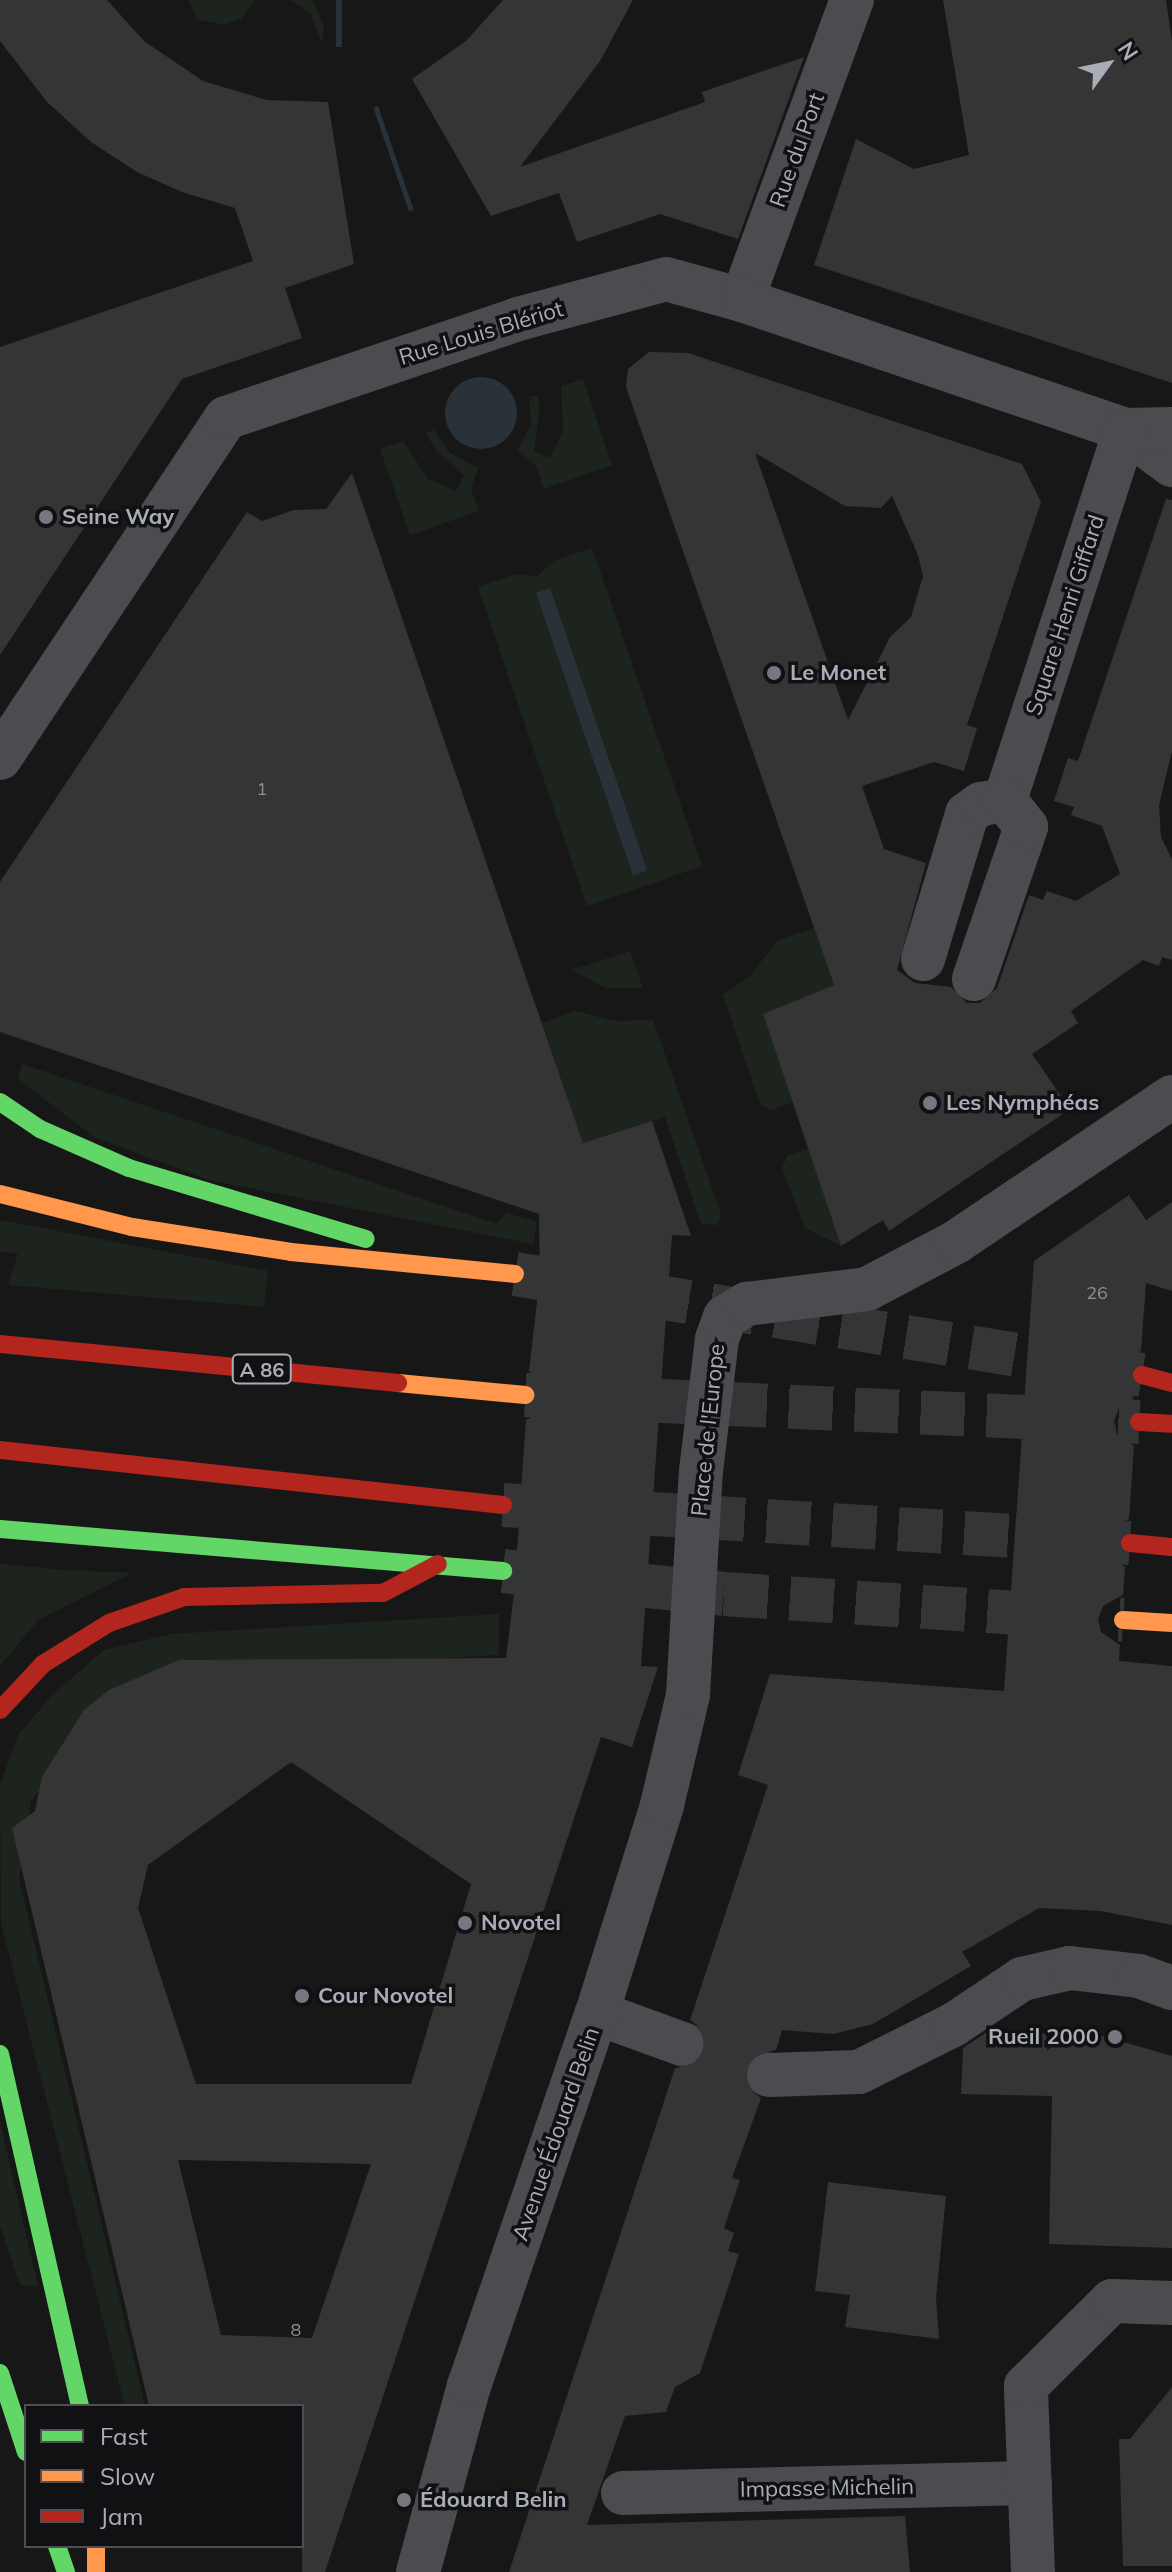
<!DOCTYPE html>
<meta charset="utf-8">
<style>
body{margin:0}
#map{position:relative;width:1172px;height:2572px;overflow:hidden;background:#171717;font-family:Mulish,sans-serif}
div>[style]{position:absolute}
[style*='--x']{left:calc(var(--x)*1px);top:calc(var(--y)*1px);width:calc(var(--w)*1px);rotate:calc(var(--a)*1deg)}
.green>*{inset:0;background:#1d241e}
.water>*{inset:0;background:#2a3239;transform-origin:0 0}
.round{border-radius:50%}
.building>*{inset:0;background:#353536}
.street-tunnel>*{height:44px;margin-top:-22px;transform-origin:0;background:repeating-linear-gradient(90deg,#343537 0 44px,transparent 0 66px)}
.highway-tunnel>*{height:44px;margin-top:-22px;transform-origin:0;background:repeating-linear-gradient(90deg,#343537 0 44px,transparent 0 66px)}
.street>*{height:44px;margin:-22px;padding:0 22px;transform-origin:22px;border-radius:22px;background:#4b4c50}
.fast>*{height:18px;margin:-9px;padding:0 9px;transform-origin:9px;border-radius:9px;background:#63d668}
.slow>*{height:18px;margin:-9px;padding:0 9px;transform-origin:9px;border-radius:9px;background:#ff974d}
.jam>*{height:18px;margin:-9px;padding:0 9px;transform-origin:9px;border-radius:9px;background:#b3261e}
.dots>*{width:22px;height:22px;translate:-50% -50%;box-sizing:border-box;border:4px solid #111113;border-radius:50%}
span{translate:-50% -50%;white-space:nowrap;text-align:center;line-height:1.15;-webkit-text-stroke:7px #111113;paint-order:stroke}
.number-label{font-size:18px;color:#8b8f98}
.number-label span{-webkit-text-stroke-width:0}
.shield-label span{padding:2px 6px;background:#111113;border:2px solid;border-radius:6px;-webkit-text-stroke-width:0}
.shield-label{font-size:20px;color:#a8adb8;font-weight:700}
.street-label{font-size:22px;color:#a8adb8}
.poi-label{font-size:22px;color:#a8adb8;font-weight:700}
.left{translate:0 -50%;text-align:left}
.right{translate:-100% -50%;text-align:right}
.legend{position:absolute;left:24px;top:2404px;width:280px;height:144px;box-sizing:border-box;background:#111113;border:2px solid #4d4f55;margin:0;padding:10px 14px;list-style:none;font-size:24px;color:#a8adb8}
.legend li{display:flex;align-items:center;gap:16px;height:40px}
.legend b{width:40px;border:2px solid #4d4f55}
.north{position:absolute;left:1068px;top:24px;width:80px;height:80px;-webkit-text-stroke:6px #111113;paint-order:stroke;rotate:57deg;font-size:22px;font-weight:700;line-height:32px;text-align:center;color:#a8adb8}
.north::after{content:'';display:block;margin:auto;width:28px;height:36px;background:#a8adb8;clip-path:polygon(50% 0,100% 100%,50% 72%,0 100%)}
</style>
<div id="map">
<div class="green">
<i style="clip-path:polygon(189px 0,256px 0,241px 19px,223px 25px,196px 19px)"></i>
<i style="clip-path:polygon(291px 0,311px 0,316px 7px,324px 27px,322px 44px,311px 14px)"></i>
<i style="clip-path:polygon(583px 379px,612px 465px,544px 489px,536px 466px,517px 450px,531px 425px,529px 397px,537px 395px,540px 407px,534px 452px,550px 458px,563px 432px,561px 386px)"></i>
<i style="clip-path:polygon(434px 430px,450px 453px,478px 468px,471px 489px,479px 511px,410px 535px,380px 449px,403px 441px,428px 479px,456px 491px,464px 476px,435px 449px,426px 433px)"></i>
<i style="clip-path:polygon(evenodd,592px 548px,702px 866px,587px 906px,478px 587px,517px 574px,537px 576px,554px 561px,592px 548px,549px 588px,647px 870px,647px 871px,634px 875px,536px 593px,549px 588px)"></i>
<i style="clip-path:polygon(814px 928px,834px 985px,763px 1015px,793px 1102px,771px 1110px,760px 1104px,723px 995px,750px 976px,777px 941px)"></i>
<i style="clip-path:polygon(630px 951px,643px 988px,605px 988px,572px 970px)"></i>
<i style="clip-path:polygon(575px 1011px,614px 1021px,653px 1020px,721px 1214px,717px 1225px,701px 1224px,665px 1117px,583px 1143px,542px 1023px)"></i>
<i style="clip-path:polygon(22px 1064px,497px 1224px,507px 1213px,537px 1222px,533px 1244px,209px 1180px,94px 1137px,18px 1079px)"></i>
<i style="clip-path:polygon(809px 1149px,841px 1246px,805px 1228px,782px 1168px,788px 1155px)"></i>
<i style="clip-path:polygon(0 1220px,268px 1271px,264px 1307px,8px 1285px,18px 1254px,0 1251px)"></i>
<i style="clip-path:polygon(0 1564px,66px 1570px,132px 1573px,38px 1620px,0 1666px)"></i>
<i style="clip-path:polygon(499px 1614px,499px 1655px,231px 1670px,106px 1714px,31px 1801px,19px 1879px,145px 2406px,125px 2406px,1px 1923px,0 1785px,18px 1735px,53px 1694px,104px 1650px,170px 1634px)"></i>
<i style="clip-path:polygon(0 2122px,38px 2286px,20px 2285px,0 2225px)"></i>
</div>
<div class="water">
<i style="left:336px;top:0;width:6px;height:47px"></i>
<i style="left:378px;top:106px;width:110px;height:5px;rotate:71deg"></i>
<i class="round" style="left:445px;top:377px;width:72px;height:72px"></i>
<i style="left:550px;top:588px;width:299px;height:15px;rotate:71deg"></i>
</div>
<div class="building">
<i style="clip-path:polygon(0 0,107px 0,144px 41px,203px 81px,267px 100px,328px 102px,354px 264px,285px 288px,302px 338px,182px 379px,0 655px,0 347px,253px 261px,235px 208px,182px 192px,137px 172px,91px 142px,47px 102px,0 41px)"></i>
<i style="clip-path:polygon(503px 0,633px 0,600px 61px,520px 167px,705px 102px,702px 92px,804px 57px,738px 239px,660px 214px,577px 242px,559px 193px,491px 216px,412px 79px,466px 41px)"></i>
<i style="clip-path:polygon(943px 0,1166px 0,1172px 41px,1172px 383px,814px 265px,856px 139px,914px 169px,969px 155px)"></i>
<i style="clip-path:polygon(evenodd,649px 352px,688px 353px,1022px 464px,1041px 502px,967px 725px,977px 728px,964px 771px,934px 762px,862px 786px,884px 849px,926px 863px,897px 970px,915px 983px,951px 987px,967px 1003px,980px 1003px,997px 988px,1029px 895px,1043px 900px,1047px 891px,1076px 901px,1120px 874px,1102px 826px,1071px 815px,1074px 807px,1054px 801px,1068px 758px,1078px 761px,1166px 499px,1172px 500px,1172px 751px,1159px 805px,1161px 837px,1172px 859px,1172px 960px,1162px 957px,1159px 966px,1143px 960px,1071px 1011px,1078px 1023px,1032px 1054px,1070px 1109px,889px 1231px,883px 1220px,841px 1246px,763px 1014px,834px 985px,626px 387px,628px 369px,649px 352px,755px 453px,845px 506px,881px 508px,892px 496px,918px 555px,923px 576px,911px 617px,890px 637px,848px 720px,755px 453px)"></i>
<i style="clip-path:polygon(evenodd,352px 473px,583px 1143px,652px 1121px,691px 1236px,672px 1235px,641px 1666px,658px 1667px,632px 1747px,601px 1737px,325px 2572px,302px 2572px,302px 2406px,149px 2406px,12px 1828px,35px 1811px,42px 1777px,84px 1710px,109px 1690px,179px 1660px,506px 1658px,514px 1593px,528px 1572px,517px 1550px,519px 1524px,528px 1507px,521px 1489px,526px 1420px,545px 1410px,550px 1397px,547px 1384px,529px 1371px,540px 1276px,539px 1214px,0 1032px,0 882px,247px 512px,262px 521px,294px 510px,326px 509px,352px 473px,291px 1762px,471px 1884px,411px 2084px,196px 2084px,138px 1908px,148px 1865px,291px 1762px,352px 473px,178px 2160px,371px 2164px,312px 2338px,221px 2335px,178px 2160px)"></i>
<i style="clip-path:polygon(1129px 1195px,1146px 1220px,1172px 1202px,1172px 1291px,1146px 1283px,1141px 1351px,1125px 1357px,1118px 1369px,1118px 1382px,1134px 1398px,1119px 1408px,1114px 1421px,1117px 1434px,1134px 1446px,1129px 1519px,1110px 1528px,1105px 1541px,1108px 1554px,1125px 1567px,1123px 1595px,1103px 1606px,1098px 1619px,1101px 1632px,1120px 1645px,1119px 1661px,1172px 1666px,1172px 1925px,1101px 1911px,1039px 1908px,962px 1952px,971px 1966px,873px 2024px,833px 2034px,782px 2030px,776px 2050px,755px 2054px,744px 2077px,748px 2089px,761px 2098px,732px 2178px,740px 2180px,724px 2228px,734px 2233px,728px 2251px,739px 2254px,700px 2373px,675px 2387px,666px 2412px,625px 2416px,587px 2525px,905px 2516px,910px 2572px,509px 2572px,675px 2068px,697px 2064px,706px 2052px,702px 2029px,690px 2020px,768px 1785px,738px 1775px,770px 1674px,1004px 1691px,1034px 1261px)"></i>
<i style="clip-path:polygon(987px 2032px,1099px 2035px,1172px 2056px,1172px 2248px,1049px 2244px,1052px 2096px,961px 2094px,963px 2048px)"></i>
<i style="clip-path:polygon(828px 2182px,946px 2196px,936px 2298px,939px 2339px,845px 2327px,850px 2295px,815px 2291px)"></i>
<i style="clip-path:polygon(1172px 2387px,1172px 2566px,1123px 2566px,1119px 2439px,1130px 2439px)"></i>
</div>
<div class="street-tunnel">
<i style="--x:682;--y:2044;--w:92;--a:19.6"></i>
</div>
<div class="highway-tunnel">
<i style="--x:515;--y:1274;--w:635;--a:9.15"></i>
<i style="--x:525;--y:1395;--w:615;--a:2.52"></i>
<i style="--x:503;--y:1505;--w:628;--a:3.47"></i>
<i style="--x:503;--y:1571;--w:222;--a:5.9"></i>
<i style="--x:724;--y:1594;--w:400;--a:3.7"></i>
</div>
<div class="street">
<i style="--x:742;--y:300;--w:320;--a:-69.9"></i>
<i style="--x:1125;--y:430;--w:59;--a:36.7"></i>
<i style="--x:0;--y:758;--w:408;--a:-56.4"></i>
<i style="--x:226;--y:418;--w:308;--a:-18.7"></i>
<i style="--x:518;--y:319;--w:153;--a:-15.1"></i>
<i style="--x:666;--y:279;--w:79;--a:15.4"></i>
<i style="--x:742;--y:300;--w:404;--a:18.7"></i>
<i style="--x:1125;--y:430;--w:47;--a:-1.2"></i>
<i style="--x:923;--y:959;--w:152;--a:-73.1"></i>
<i style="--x:967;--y:814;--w:17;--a:-36"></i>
<i style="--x:981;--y:804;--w:24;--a:-9"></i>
<i style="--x:1005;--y:800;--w:389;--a:-72"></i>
<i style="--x:974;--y:979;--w:161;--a:-71.1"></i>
<i style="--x:1026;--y:827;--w:34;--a:-128"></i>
<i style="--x:597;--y:2013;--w:90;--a:20"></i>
<i style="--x:769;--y:2075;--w:90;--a:-1.9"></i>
<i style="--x:859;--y:2072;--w:105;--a:-26.6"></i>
<i style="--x:953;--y:2025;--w:83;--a:-33.7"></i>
<i style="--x:1022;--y:1979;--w:49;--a:-12.9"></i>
<i style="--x:1070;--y:1968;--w:69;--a:6.6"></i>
<i style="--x:1139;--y:1976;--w:35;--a:20"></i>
<i style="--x:623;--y:2493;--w:407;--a:-1.4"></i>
<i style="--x:418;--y:2572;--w:193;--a:-74.7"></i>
<i style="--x:469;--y:2386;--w:394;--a:-71.1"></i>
<i style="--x:597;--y:2013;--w:218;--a:-72.6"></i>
<i style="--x:662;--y:1805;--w:113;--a:-76.7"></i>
<i style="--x:688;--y:1695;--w:224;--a:-86.7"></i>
<i style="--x:701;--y:1471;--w:133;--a:-83.1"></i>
<i style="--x:717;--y:1339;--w:23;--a:-70"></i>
<i style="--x:725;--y:1317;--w:26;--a:-31"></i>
<i style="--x:747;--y:1304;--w:121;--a:-7.1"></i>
<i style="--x:867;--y:1289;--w:101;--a:-27.8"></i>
<i style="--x:956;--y:1242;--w:260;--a:-33.9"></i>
<i style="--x:1033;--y:2572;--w:186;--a:-92.2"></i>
<i style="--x:1026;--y:2386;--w:121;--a:-44.7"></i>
<i style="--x:1112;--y:2301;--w:60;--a:1.9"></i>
</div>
<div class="fast">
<i style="--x:0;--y:1102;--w:48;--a:34"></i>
<i style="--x:40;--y:1129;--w:97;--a:23.7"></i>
<i style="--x:129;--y:1168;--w:247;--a:16.7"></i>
<i style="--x:0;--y:1529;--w:505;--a:4.77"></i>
<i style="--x:0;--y:2054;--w:361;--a:77.2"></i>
<i style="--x:0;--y:2373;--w:83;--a:71.8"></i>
<i style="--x:57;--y:2546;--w:28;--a:71"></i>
</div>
<div class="slow">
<i style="--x:0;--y:1194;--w:136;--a:14"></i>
<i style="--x:132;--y:1227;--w:161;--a:8.9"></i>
<i style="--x:291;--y:1252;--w:225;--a:5.6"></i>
<i style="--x:398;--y:1383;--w:128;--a:5.4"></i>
<i style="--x:1123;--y:1620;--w:49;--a:3.5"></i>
<i style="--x:96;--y:2546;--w:26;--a:90"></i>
</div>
<div class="jam">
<i style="--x:0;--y:1344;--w:400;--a:5.6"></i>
<i style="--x:1142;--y:1375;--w:31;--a:15"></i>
<i style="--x:1139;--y:1422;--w:33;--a:3"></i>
<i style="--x:0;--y:1450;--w:506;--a:6.24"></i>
<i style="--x:1130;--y:1543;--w:42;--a:5.4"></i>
<i style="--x:0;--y:1710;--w:63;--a:-46.9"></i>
<i style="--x:43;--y:1664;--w:78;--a:-31.8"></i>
<i style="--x:109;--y:1623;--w:79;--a:-19.1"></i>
<i style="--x:184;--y:1597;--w:199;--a:-1.2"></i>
<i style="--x:383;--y:1593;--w:62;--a:-27.8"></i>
</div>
<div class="dots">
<i style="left:46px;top:517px;background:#757880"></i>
<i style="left:774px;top:673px;background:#757880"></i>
<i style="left:930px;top:1103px;background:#757880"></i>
<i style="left:465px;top:1923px;background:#757880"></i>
<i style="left:302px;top:1996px;background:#757880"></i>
<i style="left:1115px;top:2037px;background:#757880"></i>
<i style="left:404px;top:2500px;background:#757880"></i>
</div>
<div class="number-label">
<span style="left:262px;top:789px">1</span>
<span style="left:1097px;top:1293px">26</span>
<span style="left:296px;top:2330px">8</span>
</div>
<div class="shield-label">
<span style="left:262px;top:1369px">A 86</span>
</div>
<div class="street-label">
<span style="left:797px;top:150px;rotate:-70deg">Rue du Port</span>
<span style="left:481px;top:333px;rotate:-17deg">Rue Louis Blériot</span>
<span style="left:1065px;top:615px;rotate:-72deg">Square Henri Giffard</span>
<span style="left:708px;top:1430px;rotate:-84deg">Place de l'Europe</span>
<span style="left:556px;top:2134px;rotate:-71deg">Avenue Édouard Belin</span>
<span style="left:827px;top:2488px;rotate:-1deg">Impasse Michelin</span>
</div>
<div class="poi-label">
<span class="left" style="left:62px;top:517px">Seine Way</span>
<span class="left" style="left:790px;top:673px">Le Monet</span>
<span class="left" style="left:946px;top:1103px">Les Nymphéas</span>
<span class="left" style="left:481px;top:1923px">Novotel</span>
<span class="left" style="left:318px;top:1996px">Cour Novotel</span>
<span class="right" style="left:1099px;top:2037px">Rueil 2000</span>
<span class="left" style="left:420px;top:2500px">Édouard Belin</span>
</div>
<ul class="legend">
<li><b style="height:10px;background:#63d668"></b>Fast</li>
<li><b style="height:10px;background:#ff974d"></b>Slow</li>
<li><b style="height:10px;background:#b3261e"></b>Jam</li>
</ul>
<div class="north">N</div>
</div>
